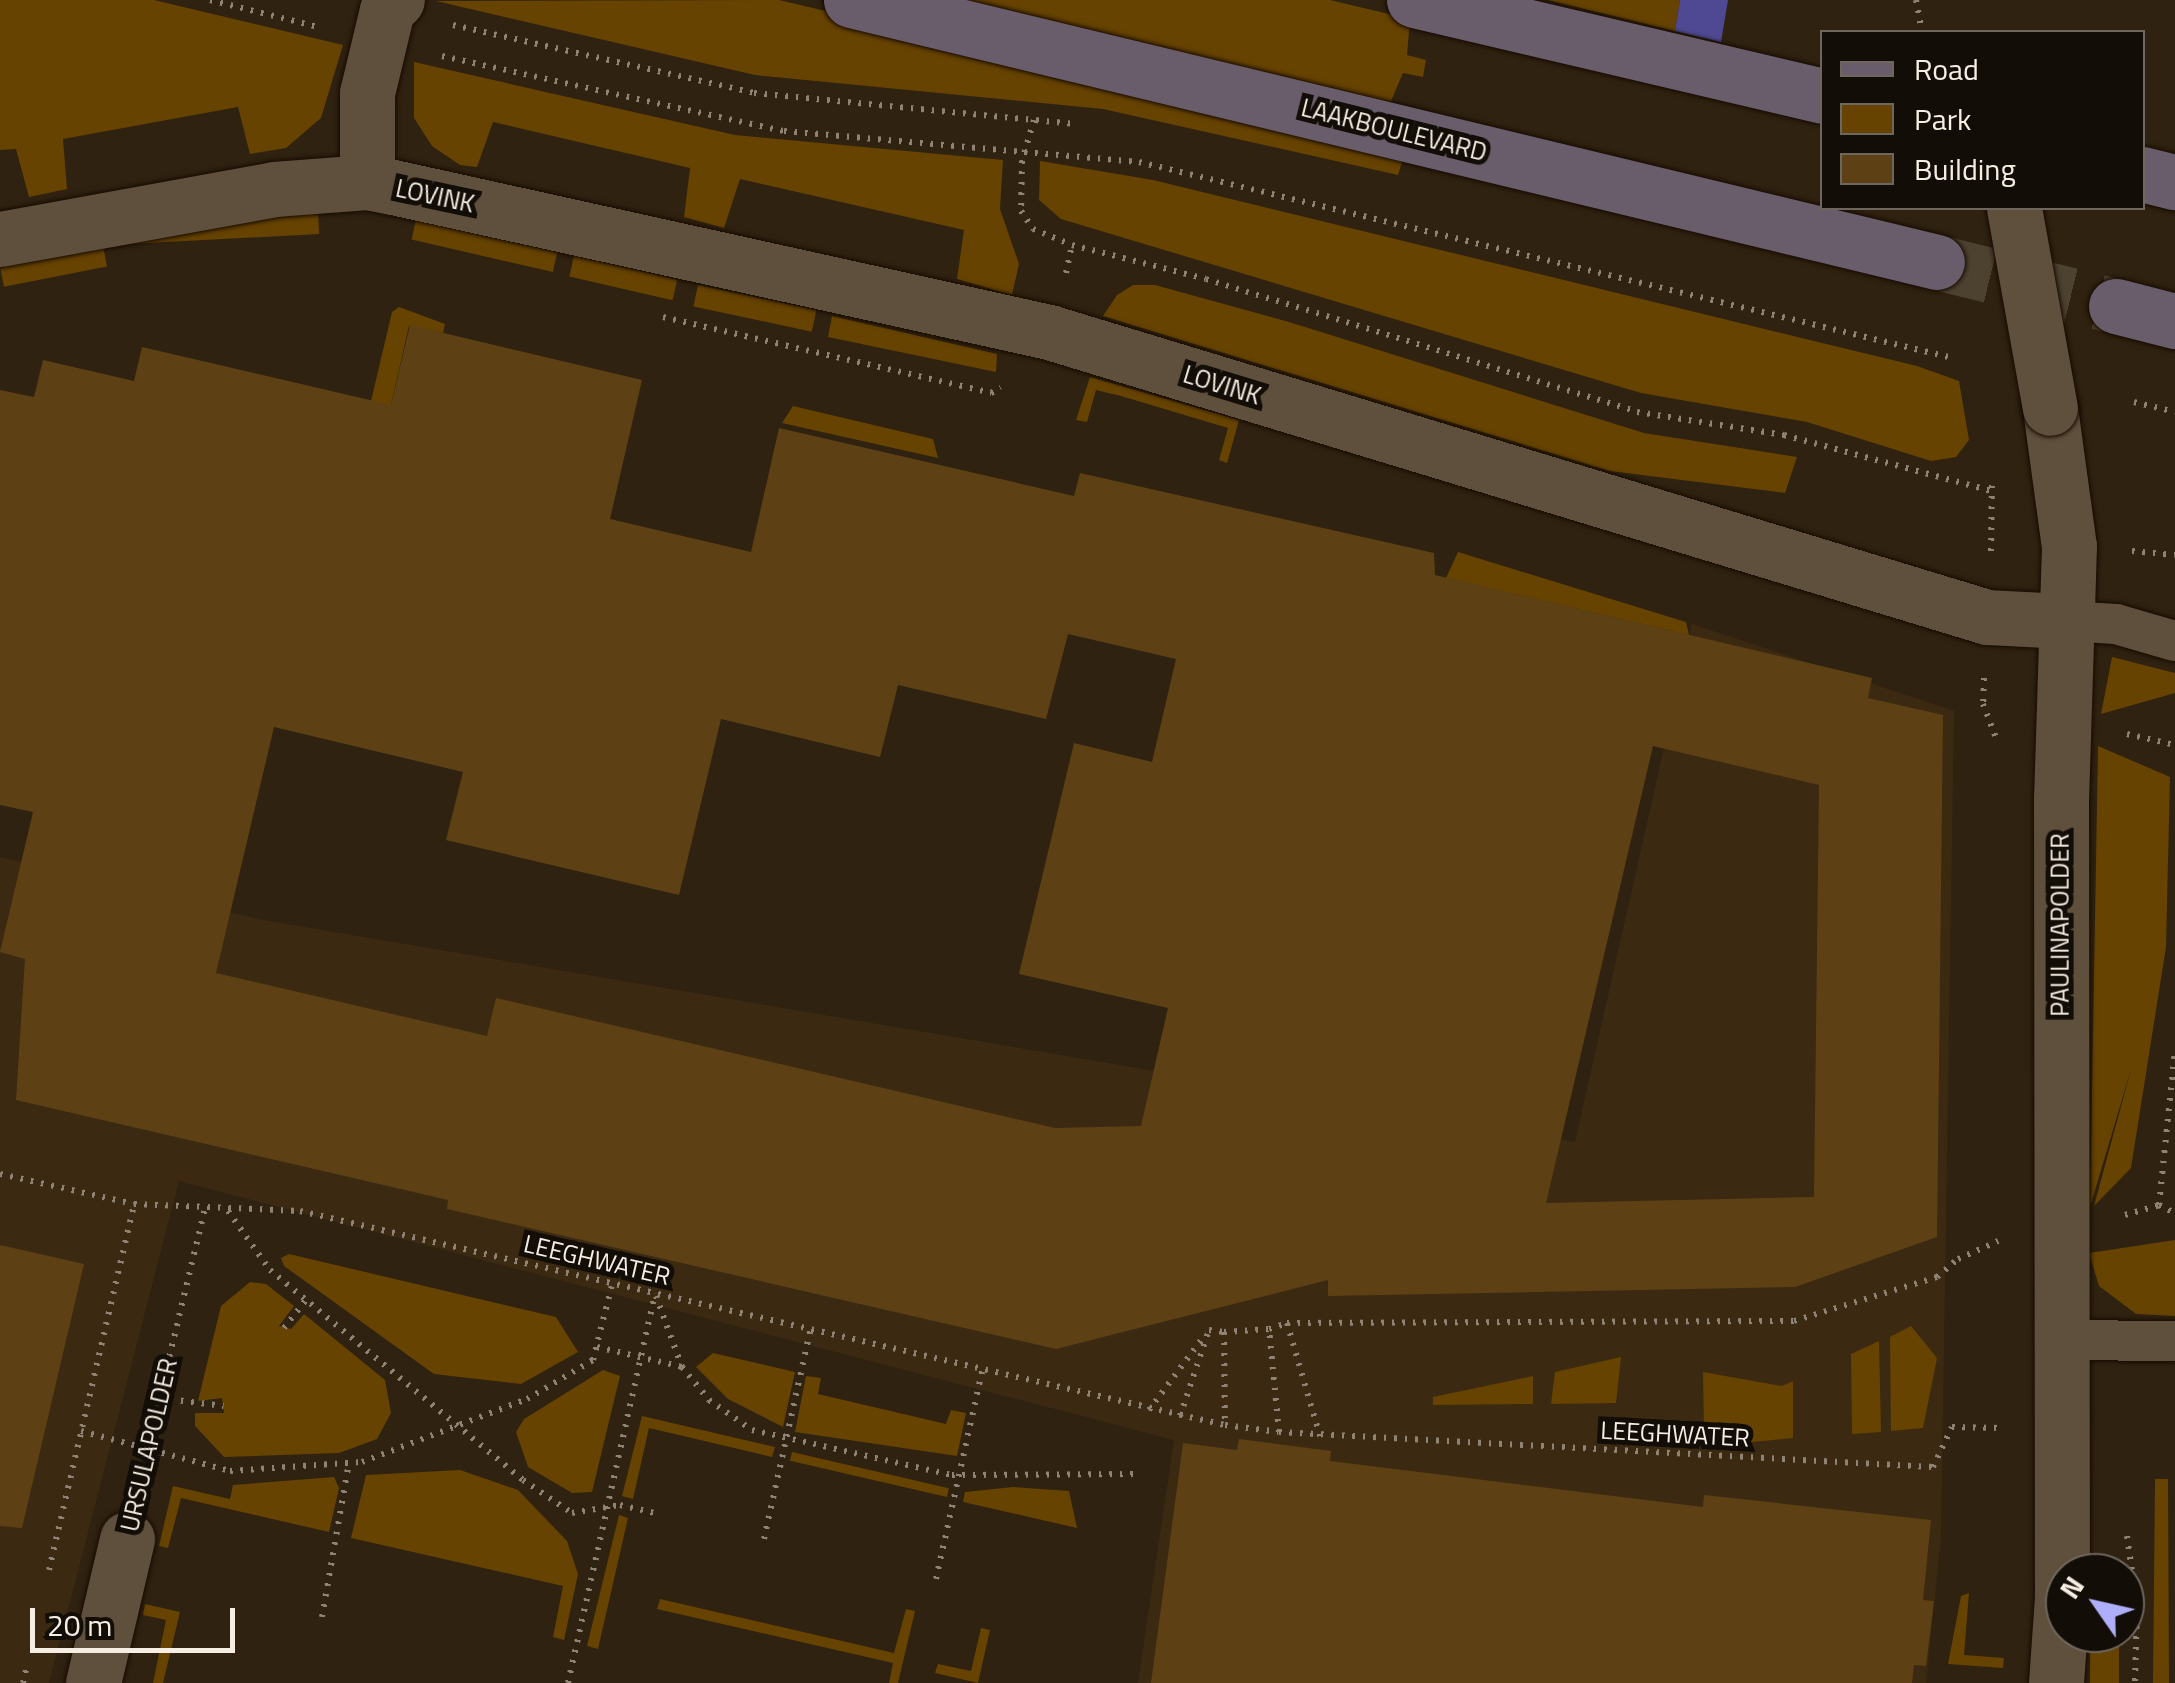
<!DOCTYPE html>
<style>
body{margin:0}
#map{position:relative;width:2175px;height:1683px;overflow:hidden;background:#2f2210;font-family:"Titillium Web",sans-serif}
div>[style]{position:absolute}
[style*='--x']{left:calc(var(--x)*1px);top:calc(var(--y)*1px);width:calc(var(--w)*1px);rotate:calc(var(--a)*1deg)}
.built>*{inset:0;background:#3b2a11}
.green>*{inset:0;background:#664300;transform-origin:0 0}
.water>*{inset:0;background:#4e4992}
.building>*{inset:0;background:#5d4114}
.secondary-tunnel>*{height:55px;margin-top:-27.5px;transform-origin:0;background:repeating-linear-gradient(90deg,#4d4130 0 55px,transparent 0 83px)}
.path>*{height:6px;margin-top:-3px;transform-origin:0;background:repeating-linear-gradient(90deg,#8e8374 0 2.5px,transparent 0 10.5px)}
.roads{filter:drop-shadow(0 0 2px #170b00) drop-shadow(0 0 2px #170b00)}
.lane>*{height:40px;margin:-20px;padding:0 20px;transform-origin:20px;border-radius:20px;background:#5f503d}
.street>*{height:55px;margin:-27.5px;padding:0 27.5px;transform-origin:27.5px;border-radius:27.5px;background:#5f503d}
.secondary>*{height:55px;margin:-27.5px;padding:0 27.5px;transform-origin:27.5px;border-radius:27.5px;background:#695d6b}
.bridges{filter:drop-shadow(0 0 2px #170b00) drop-shadow(0 0 2px #170b00)}
.street-bridge>*{height:55px;margin:-27.5px;padding:0 27.5px;transform-origin:27.5px;border-radius:27.5px;background:#5f503d}
span{translate:-50% -50%;white-space:nowrap;text-align:center;line-height:1.15;-webkit-text-stroke:10px #120d06;paint-order:stroke}
.street-label{font-size:25px;color:#f7eee3}
.legend{position:absolute;left:1820px;top:30px;width:325px;height:180px;box-sizing:border-box;background:#120d06;border:2px solid #6e675e;margin:0;padding:12px 18px;list-style:none;font-size:30px;color:#f7eee3}
.legend li{display:flex;align-items:center;gap:20px;height:50px}
.legend b{width:50px;border:2px solid #6e675e}
.north{position:absolute;left:2045px;top:1553px;width:100px;height:100px;box-sizing:border-box;background:#120d06;border:2px solid #6e675e;border-radius:50%;rotate:304deg;font-size:28px;font-weight:700;line-height:40px;text-align:center;color:#f7eee3}
.north::after{content:'';display:block;margin:auto;width:35px;height:45px;background:#afaefa;clip-path:polygon(50% 0,100% 100%,50% 72%,0 100%)}
.scale{position:absolute;left:30px;top:1608px;width:205px;height:45px;box-sizing:border-box;border:5px solid #f7eee3;border-top:0;padding-left:12px;font-size:30px;line-height:35px;white-space:nowrap;color:#f7eee3;-webkit-text-stroke:8px #120d06;paint-order:stroke}
</style>
<div id="map">
<div class="built">
<i style="clip-path:polygon(1692px 624px,1954px 711px,1941px 1537px,1926px 1683px,1138px 1683px,1174px 1440px,179px 1181px,49px 1683px,0 1683px,0 857px,263px 920px,1575px 1142px)"></i>
</div>
<div class="green">
<i style="clip-path:polygon(0 0,154px 0,343px 45px,321px 118px,286px 148px,250px 154px,238px 107px,63px 139px,67px 189px,29px 197px,16px 149px,0 150px)"></i>
<i style="clip-path:polygon(779px 0,1332px 131px,1403px 159px,1398px 175px,1103px 109px,755px 75px,436px 1px)"></i>
<i style="clip-path:polygon(932px 0,1330px 0,1410px 19px,1407px 55px,1426px 60px,1423px 77px,1403px 73px,1388px 108px)"></i>
<i style="clip-path:polygon(1548px 0,1680px 0,1675px 31px)"></i>
<i style="clip-path:polygon(414px 62px,735px 135px,1003px 160px,1000px 209px,1019px 264px,1012px 295px,957px 279px,964px 230px,740px 179px,724px 228px,684px 217px,690px 168px,493px 122px,477px 167px,460px 165px,432px 146px,414px 118px)"></i>
<i style="clip-path:polygon(1040px 161px,1153px 180px,1917px 366px,1959px 381px,1969px 440px,1956px 457px,1931px 461px,1807px 422px,1641px 393px,1061px 219px,1039px 200px)"></i>
<i style="left:318px;top:212px;width:22px;height:196px;rotate:87deg"></i>
<i style="left:416px;top:220px;width:145px;height:20px;rotate:13deg"></i>
<i style="left:103px;top:246px;width:21px;height:105px;rotate:79deg"></i>
<i style="left:574px;top:256px;width:106px;height:21px;rotate:13deg"></i>
<i style="left:698px;top:285px;width:121px;height:22px;rotate:12deg"></i>
<i style="clip-path:polygon(1133px 285px,1155px 285px,1289px 322px,1644px 433px,1797px 457px,1785px 493px,1610px 471px,1103px 316px,1117px 295px)"></i>
<i style="clip-path:polygon(399px 307px,445px 324px,443px 333px,409px 326px,383px 440px,363px 435px,392px 312px)"></i>
<i style="clip-path:polygon(832px 316px,997px 354px,996px 372px,828px 337px)"></i>
<i style="clip-path:polygon(1090px 377px,1239px 420px,1227px 463px,1219px 460px,1228px 428px,1121px 396px,1096px 390px,1087px 422px,1076px 420px)"></i>
<i style="clip-path:polygon(793px 406px,933px 439px,938px 458px,782px 423px)"></i>
<i style="clip-path:polygon(1458px 552px,1686px 622px,1689px 635px,1446px 578px)"></i>
<i style="clip-path:polygon(2112px 657px,2175px 673px,2175px 693px,2101px 714px)"></i>
<i style="clip-path:polygon(2098px 746px,2170px 777px,2166px 947px,2131px 1168px,2094px 1206px,2132px 1066px,2090px 1207px)"></i>
<i style="clip-path:polygon(2175px 1240px,2175px 1316px,2136px 1314px,2099px 1286px,2089px 1253px)"></i>
<i style="clip-path:polygon(289px 1254px,556px 1317px,578px 1352px,521px 1384px,434px 1374px,284px 1266px,281px 1258px)"></i>
<i style="clip-path:polygon(250px 1282px,266px 1284px,294px 1306px,279px 1326px,291px 1329px,304px 1314px,385px 1380px,391px 1413px,377px 1439px,339px 1453px,224px 1457px,195px 1426px,195px 1413px,224px 1413px,222px 1398px,198px 1401px,221px 1306px)"></i>
<i style="clip-path:polygon(1911px 1326px,1937px 1358px,1923px 1428px,1891px 1431px,1890px 1337px)"></i>
<i style="clip-path:polygon(1879px 1341px,1881px 1432px,1852px 1434px,1851px 1354px)"></i>
<i style="clip-path:polygon(713px 1353px,795px 1372px,783px 1427px,728px 1399px,696px 1367px)"></i>
<i style="clip-path:polygon(1621px 1357px,1616px 1403px,1551px 1404px,1555px 1372px)"></i>
<i style="clip-path:polygon(603px 1370px,620px 1376px,592px 1492px,572px 1493px,528px 1467px,516px 1432px,524px 1419px)"></i>
<i style="clip-path:polygon(1703px 1372px,1782px 1386px,1793px 1381px,1793px 1438px,1743px 1443px,1704px 1430px)"></i>
<i style="clip-path:polygon(806px 1376px,821px 1378px,818px 1394px,946px 1424px,951px 1410px,966px 1413px,957px 1456px,795px 1432px)"></i>
<i style="clip-path:polygon(1533px 1376px,1533px 1404px,1433px 1405px,1433px 1397px)"></i>
<i style="clip-path:polygon(642px 1416px,775px 1447px,772px 1457px,649px 1428px,633px 1499px,622px 1496px)"></i>
<i style="left:792px;top:1452px;width:161px;height:9px;rotate:13deg"></i>
<i style="clip-path:polygon(460px 1470px,518px 1490px,567px 1541px,578px 1574px,564px 1640px,553px 1637px,563px 1586px,351px 1538px,366px 1475px)"></i>
<i style="clip-path:polygon(334px 1477px,339px 1488px,329px 1532px,181px 1498px,168px 1548px,159px 1546px,173px 1486px,230px 1499px,233px 1485px)"></i>
<i style="clip-path:polygon(2155px 1479px,2168px 1479px,2169px 1683px,2153px 1683px)"></i>
<i style="clip-path:polygon(1013px 1487px,1069px 1491px,1077px 1528px,963px 1502px,965px 1492px)"></i>
<i style="clip-path:polygon(619px 1515px,628px 1518px,598px 1649px,587px 1646px)"></i>
<i style="clip-path:polygon(1969px 1593px,1964px 1655px,2004px 1658px,2003px 1668px,1948px 1664px,1961px 1596px)"></i>
<i style="clip-path:polygon(660px 1599px,894px 1653px,906px 1609px,915px 1611px,898px 1683px,889px 1683px,893px 1663px,657px 1609px)"></i>
<i style="clip-path:polygon(145px 1604px,180px 1612px,163px 1683px,153px 1683px,166px 1620px,143px 1615px)"></i>
<i style="clip-path:polygon(981px 1628px,990px 1630px,978px 1683px,935px 1673px,938px 1664px,971px 1671px)"></i>
<i style="left:2090px;top:1633px;width:29px;height:50px"></i>
</div>
<div class="water">
<i style="clip-path:polygon(1680px 0,1728px 0,1721px 42px,1675px 31px)"></i>
</div>
<div class="building">
<i style="clip-path:polygon(evenodd,410px 325px,642px 380px,610px 519px,751px 552px,779px 428px,1074px 496px,1080px 473px,1434px 553px,1435px 575px,1872px 678px,1868px 698px,1943px 715px,1937px 1237px,1795px 1287px,1328px 1296px,1328px 1280px,1056px 1349px,447px 1209px,448px 1200px,16px 1100px,25px 959px,0 952px,33px 812px,0 805px,0 390px,34px 397px,43px 360px,134px 381px,142px 347px,391px 405px,410px 325px,1068px 634px,1176px 659px,1152px 762px,1074px 743px,1019px 974px,1168px 1008px,1141px 1126px,1055px 1128px,496px 998px,487px 1036px,216px 973px,274px 727px,463px 772px,446px 840px,679px 895px,721px 719px,880px 757px,898px 685px,1046px 719px,1068px 634px,410px 325px,1653px 746px,1819px 785px,1814px 1197px,1546px 1203px,1653px 746px)"></i>
<i style="clip-path:polygon(0 1245px,84px 1264px,22px 1528px,0 1526px)"></i>
<i style="clip-path:polygon(1239px 1439px,1331px 1451px,1330px 1461px,1703px 1507px,1704px 1495px,1931px 1520px,1923px 1600px,1934px 1601px,1926px 1666px,1914px 1665px,1912px 1683px,1151px 1683px,1183px 1443px,1237px 1450px)"></i>
</div>
<div class="secondary-tunnel">
<i style="--x:1937;--y:262;--w:184;--a:13.8"></i>
</div>
<div class="path">
<i style="--x:210;--y:0;--w:111;--a:14"></i>
<i style="--x:1916;--y:0;--w:33;--a:79"></i>
<i style="--x:453;--y:25;--w:309;--a:12.7"></i>
<i style="--x:754;--y:93;--w:323;--a:5.5"></i>
<i style="--x:442;--y:56;--w:350;--a:12.4"></i>
<i style="--x:784;--y:131;--w:356;--a:5"></i>
<i style="--x:1139;--y:162;--w:837;--a:13.54"></i>
<i style="--x:1034;--y:120;--w:43;--a:106.3"></i>
<i style="--x:1022;--y:161;--w:50;--a:91.1"></i>
<i style="--x:1021;--y:211;--w:22;--a:56"></i>
<i style="--x:1033;--y:229;--w:42;--a:22.3"></i>
<i style="--x:1072;--y:245;--w:138;--a:14.2"></i>
<i style="--x:1206;--y:279;--w:451;--a:17.1"></i>
<i style="--x:1637;--y:412;--w:149;--a:8.9"></i>
<i style="--x:1784;--y:435;--w:215;--a:15.1"></i>
<i style="--x:1066;--y:273;--w:29;--a:-78"></i>
<i style="--x:663;--y:317;--w:337;--a:13"></i>
<i style="--x:991;--y:393;--w:11;--a:-27"></i>
<i style="--x:2134;--y:402;--w:42;--a:13.7"></i>
<i style="--x:1991;--y:551;--w:68;--a:-89.2"></i>
<i style="--x:2132;--y:551;--w:43;--a:5.3"></i>
<i style="--x:1984;--y:678;--w:26;--a:92"></i>
<i style="--x:1983;--y:704;--w:36;--a:69"></i>
<i style="--x:2127;--y:734;--w:49;--a:12.9"></i>
<i style="--x:0;--y:1174;--w:137;--a:12.6"></i>
<i style="--x:134;--y:1204;--w:166;--a:2.4"></i>
<i style="--x:300;--y:1211;--w:949;--a:13.03"></i>
<i style="--x:2159;--y:1205;--w:155;--a:-84.1"></i>
<i style="--x:228;--y:1211;--w:72;--a:54.6"></i>
<i style="--x:270;--y:1270;--w:329;--a:39.7"></i>
<i style="--x:523;--y:1480;--w:59;--a:34"></i>
<i style="--x:572;--y:1513;--w:49;--a:-9.5"></i>
<i style="--x:620;--y:1505;--w:36;--a:13"></i>
<i style="--x:2125;--y:1215;--w:35;--a:-16"></i>
<i style="--x:2159;--y:1205;--w:18;--a:27"></i>
<i style="--x:656;--y:1296;--w:76;--a:69.9"></i>
<i style="--x:682;--y:1367;--w:43;--a:50.7"></i>
<i style="--x:709;--y:1400;--w:52;--a:34.9"></i>
<i style="--x:752;--y:1430;--w:205;--a:12.7"></i>
<i style="--x:952;--y:1475;--w:184;--a:-0.3"></i>
<i style="--x:1287;--y:1323;--w:507;--a:-0.23"></i>
<i style="--x:1794;--y:1321;--w:150;--a:-17.1"></i>
<i style="--x:1937;--y:1277;--w:28;--a:-41"></i>
<i style="--x:1958;--y:1259;--w:44;--a:-24.2"></i>
<i style="--x:284;--y:1328;--w:37;--a:-52"></i>
<i style="--x:1224;--y:1332;--w:45;--a:-3.8"></i>
<i style="--x:597;--y:1347;--w:87;--a:13.2"></i>
<i style="--x:160;--y:1398;--w:64;--a:7.2"></i>
<i style="--x:1149;--y:1410;--w:94;--a:-53.3"></i>
<i style="--x:1180;--y:1416;--w:91;--a:-71.4"></i>
<i style="--x:1209;--y:1330;--w:15;--a:8"></i>
<i style="--x:1224;--y:1332;--w:93;--a:89.4"></i>
<i style="--x:1225;--y:1425;--w:54;--a:7.4"></i>
<i style="--x:1279;--y:1432;--w:103;--a:-95.5"></i>
<i style="--x:1269;--y:1329;--w:19;--a:-18"></i>
<i style="--x:1287;--y:1323;--w:118;--a:73.7"></i>
<i style="--x:81;--y:1431;--w:154;--a:15"></i>
<i style="--x:230;--y:1471;--w:132;--a:-3.9"></i>
<i style="--x:362;--y:1462;--w:177;--a:-20.9"></i>
<i style="--x:527;--y:1399;--w:77;--a:-30.6"></i>
<i style="--x:593;--y:1360;--w:77;--a:-75.8"></i>
<i style="--x:1279;--y:1432;--w:655;--a:3.06"></i>
<i style="--x:1933;--y:1467;--w:44;--a:-64.6"></i>
<i style="--x:1952;--y:1427;--w:50;--a:1.1"></i>
<i style="--x:140;--y:1479;--w:279;--a:-76.5"></i>
<i style="--x:2127;--y:1536;--w:70;--a:81.8"></i>
<i style="--x:2137;--y:1605;--w:78;--a:91.5"></i>
<i style="--x:764;--y:1539;--w:213;--a:-77.5"></i>
<i style="--x:49;--y:1570;--w:376;--a:-76.9"></i>
<i style="--x:936;--y:1579;--w:213;--a:-77.5"></i>
<i style="--x:322;--y:1617;--w:156;--a:-80.1"></i>
<i style="--x:23;--y:1683;--w:18;--a:-77"></i>
<i style="--x:568;--y:1683;--w:399;--a:-77.4"></i>
</div>
<div class="roads">
<div class="lane">
<i style="--x:2067;--y:621;--w:49;--a:3.5"></i>
<i style="--x:2116;--y:624;--w:61;--a:16.1"></i>
<i style="--x:2060;--y:1340;--w:115;--a:0.5"></i>
</div>
<div class="street">
<i style="--x:367;--y:182;--w:89;--a:-90"></i>
<i style="--x:367;--y:93;--w:85;--a:-76.5"></i>
<i style="--x:387;--y:10;--w:14;--a:-45"></i>
<i style="--x:0;--y:239;--w:279;--a:-10.3"></i>
<i style="--x:274;--y:189;--w:93;--a:-4.3"></i>
<i style="--x:367;--y:182;--w:26;--a:11"></i>
<i style="--x:393;--y:187;--w:672;--a:12.46"></i>
<i style="--x:1049;--y:332;--w:980;--a:16.9"></i>
<i style="--x:1987;--y:617;--w:80;--a:2.9"></i>
<i style="--x:2050;--y:408;--w:139;--a:82.2"></i>
<i style="--x:2069;--y:546;--w:251;--a:91.8"></i>
<i style="--x:2061;--y:797;--w:800;--a:89.93"></i>
<i style="--x:2062;--y:1597;--w:86;--a:94"></i>
<i style="--x:93;--y:1683;--w:148;--a:-76.7"></i>
</div>
<div class="secondary">
<i style="--x:851;--y:0;--w:1117;--a:13.56"></i>
<i style="--x:1414;--y:0;--w:419;--a:13.2"></i>
<i style="--x:2142;--y:174;--w:34;--a:14"></i>
<i style="--x:2116;--y:306;--w:61;--a:14.3"></i>
</div>
</div>
<div class="bridges">
<div class="street-bridge">
<i style="--x:2014;--y:208;--w:203;--a:79.8"></i>
</div>
</div>
<div class="street-label">
<span style="left:1394px;top:130px;rotate:14deg">LAAKBOULEVARD</span>
<span style="left:435px;top:196px;rotate:12deg">LOVINK</span>
<span style="left:1222px;top:385px;rotate:17deg">LOVINK</span>
<span style="left:2060px;top:925px;rotate:-90deg">PAULINAPOLDER</span>
<span style="left:597px;top:1260px;rotate:13deg">LEEGHWATER</span>
<span style="left:1675px;top:1434px;rotate:3deg">LEEGHWATER</span>
<span style="left:149px;top:1445px;rotate:-77deg">URSULAPOLDER</span>
</div>
<ul class="legend">
<li><b style="height:12px;background:#695d6b"></b>Road</li>
<li><b style="height:28px;background:#664300"></b>Park</li>
<li><b style="height:28px;background:#5d4114"></b>Building</li>
</ul>
<div class="north">N</div>
<div class="scale">20 m</div>
</div>
